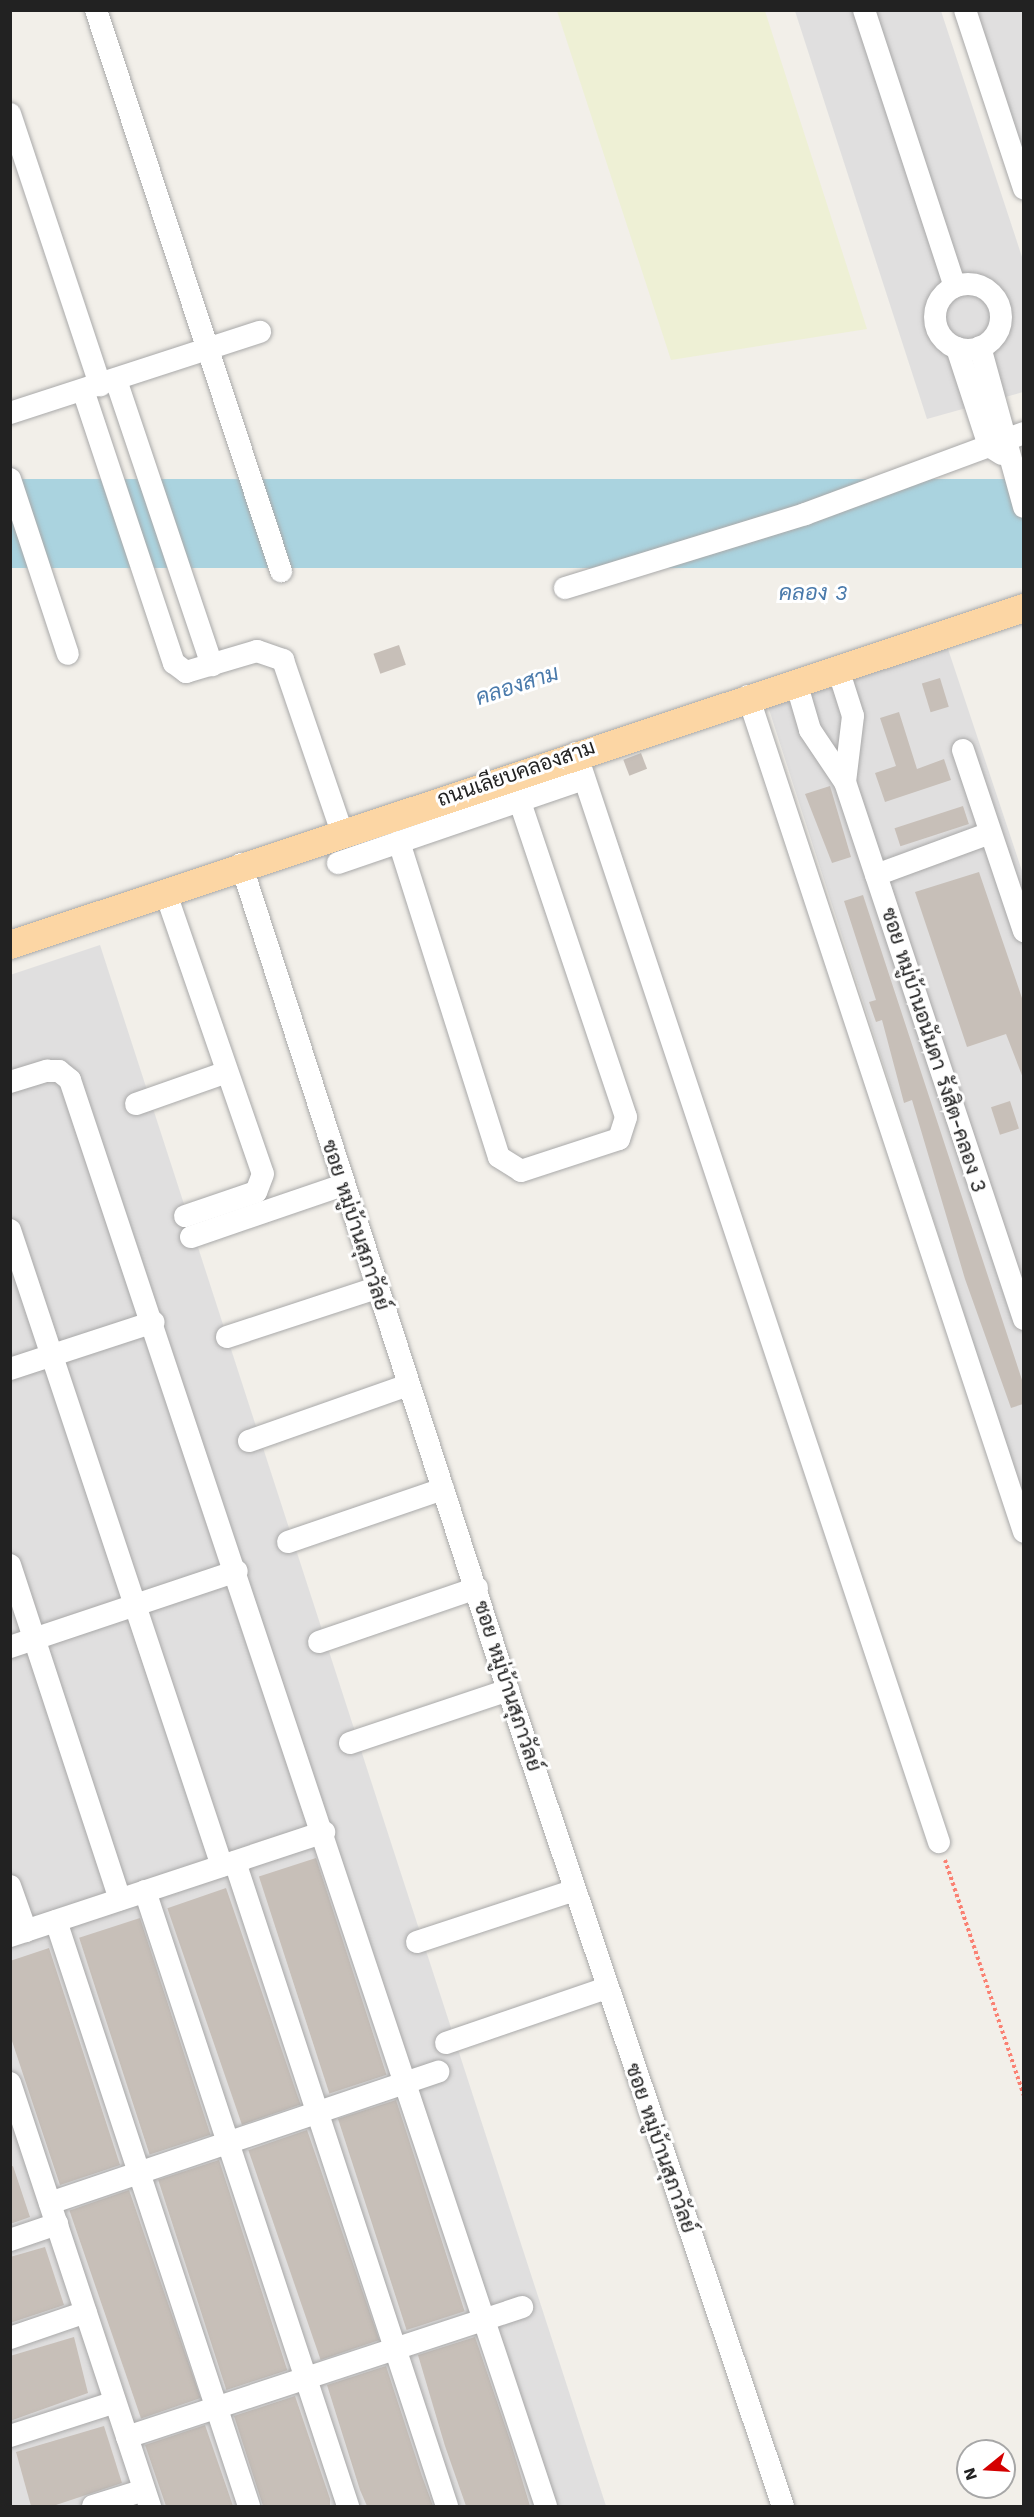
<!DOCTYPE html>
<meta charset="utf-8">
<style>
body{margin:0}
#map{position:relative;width:1034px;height:2517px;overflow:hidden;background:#f2efe9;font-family:"Work Sans",Sarabun,sans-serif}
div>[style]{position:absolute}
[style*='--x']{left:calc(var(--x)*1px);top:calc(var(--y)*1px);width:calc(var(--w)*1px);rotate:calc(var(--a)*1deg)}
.residential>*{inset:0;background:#e0dfdf}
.farmland>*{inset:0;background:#eef0d5}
.water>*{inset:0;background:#aad3df;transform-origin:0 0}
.building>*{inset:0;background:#c7bfb8;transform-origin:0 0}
.path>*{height:4px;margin-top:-2px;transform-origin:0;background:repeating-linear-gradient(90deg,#fa8072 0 3px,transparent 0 6px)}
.roads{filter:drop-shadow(0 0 2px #a9a9a9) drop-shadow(0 0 2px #a9a9a9)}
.minor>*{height:22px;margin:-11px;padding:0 11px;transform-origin:11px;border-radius:11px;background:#fff}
.minor>.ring{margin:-11px;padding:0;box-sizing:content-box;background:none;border:22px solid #fff;border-radius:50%}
.major>*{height:28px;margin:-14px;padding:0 14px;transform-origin:14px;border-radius:14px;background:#fcd6a4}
span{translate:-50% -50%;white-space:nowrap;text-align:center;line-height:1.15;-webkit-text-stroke:6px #fff;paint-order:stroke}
.street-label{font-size:21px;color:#222}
.water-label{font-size:22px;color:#4a7aab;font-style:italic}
.frame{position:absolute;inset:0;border:12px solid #222;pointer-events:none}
.north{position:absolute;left:956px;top:2439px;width:60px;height:60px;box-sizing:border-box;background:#fff;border:2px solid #a7a7a7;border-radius:50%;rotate:252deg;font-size:16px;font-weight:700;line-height:24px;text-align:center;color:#222}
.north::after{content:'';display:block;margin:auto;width:21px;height:27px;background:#d40000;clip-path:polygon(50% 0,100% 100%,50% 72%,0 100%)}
</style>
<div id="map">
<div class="residential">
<i style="clip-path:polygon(795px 11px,941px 11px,1023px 260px,1023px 392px,927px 419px)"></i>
<i style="clip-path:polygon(975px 11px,1023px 11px,1023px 157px)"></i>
<i style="clip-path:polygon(945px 640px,1023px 874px,1023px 1497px,766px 700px)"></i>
<i style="clip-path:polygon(100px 945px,606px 2506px,11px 2506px,10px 975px)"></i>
</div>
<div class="farmland">
<i style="clip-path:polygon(557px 11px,765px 11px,867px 329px,671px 360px)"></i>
</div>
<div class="water">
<i style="left:1023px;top:479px;width:89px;height:1067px;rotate:90deg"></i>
</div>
<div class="building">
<i style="left:399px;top:645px;width:21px;height:27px;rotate:71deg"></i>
<i style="left:940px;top:678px;width:30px;height:19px;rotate:73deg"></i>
<i style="clip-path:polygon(899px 712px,917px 769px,944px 759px,951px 780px,885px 802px,875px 773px,896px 766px,880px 718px)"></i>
<i style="left:641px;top:753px;width:17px;height:19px;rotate:69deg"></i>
<i style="clip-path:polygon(830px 786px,851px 857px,832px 863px,805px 794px)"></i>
<i style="left:963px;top:806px;width:19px;height:72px;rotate:72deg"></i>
<i style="clip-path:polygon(979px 872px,1023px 1001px,1023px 1078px,1006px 1034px,967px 1047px,915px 892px)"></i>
<i style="clip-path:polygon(863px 895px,1023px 1383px,1023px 1404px,1011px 1408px,965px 1279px,912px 1100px,904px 1103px,882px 1020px,876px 1022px,869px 1002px,876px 1000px,844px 901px)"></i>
<i style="left:1010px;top:1101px;width:29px;height:20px;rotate:72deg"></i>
<i style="left:316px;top:1858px;width:228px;height:60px;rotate:72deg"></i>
<i style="left:226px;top:1888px;width:229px;height:62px;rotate:71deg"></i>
<i style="left:140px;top:1918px;width:228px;height:64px;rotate:72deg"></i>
<i style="clip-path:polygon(49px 1948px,120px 2165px,60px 2185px,10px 2035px,10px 1961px)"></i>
<i style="left:396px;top:2100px;width:222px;height:61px;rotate:72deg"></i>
<i style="left:307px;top:2130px;width:222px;height:62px;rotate:71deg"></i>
<i style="left:219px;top:2160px;width:221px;height:64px;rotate:72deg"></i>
<i style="clip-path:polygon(13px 2166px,30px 2217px,10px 2224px,10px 2167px)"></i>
<i style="left:129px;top:2190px;width:220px;height:63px;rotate:71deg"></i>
<i style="clip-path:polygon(45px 2247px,64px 2305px,10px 2323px,10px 2257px)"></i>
<i style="clip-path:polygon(74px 2337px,88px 2393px,10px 2421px,10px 2356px)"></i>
<i style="clip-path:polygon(475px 2337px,510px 2440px,530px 2506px,466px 2506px,445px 2446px,418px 2355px)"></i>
<i style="clip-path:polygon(386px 2366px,422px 2476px,433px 2506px,367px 2506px,360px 2490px,327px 2385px)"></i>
<i style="clip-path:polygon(295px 2396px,330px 2499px,330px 2506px,263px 2506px,234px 2416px)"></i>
<i style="clip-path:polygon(205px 2425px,233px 2506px,166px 2506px,145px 2445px)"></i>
<i style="clip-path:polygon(104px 2426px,122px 2483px,53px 2506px,31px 2506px,16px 2452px)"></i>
</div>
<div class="path">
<i style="--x:945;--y:1860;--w:249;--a:71.5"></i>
</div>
<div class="roads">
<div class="minor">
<i style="--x:96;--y:10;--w:591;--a:71.75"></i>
<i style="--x:864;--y:10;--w:291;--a:71.8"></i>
<i style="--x:965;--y:10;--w:188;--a:71.7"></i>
<i style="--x:10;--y:114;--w:286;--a:71.6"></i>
<i class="ring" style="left:935px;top:284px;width:44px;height:44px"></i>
<i style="--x:980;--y:347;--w:166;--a:74.6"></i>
<i style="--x:957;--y:348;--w:103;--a:71.9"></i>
<i style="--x:989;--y:446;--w:15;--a:32"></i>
<i style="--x:116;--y:380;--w:301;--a:71.4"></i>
<i style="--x:83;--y:390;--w:288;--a:71.6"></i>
<i style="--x:174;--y:663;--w:15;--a:37"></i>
<i style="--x:186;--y:672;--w:74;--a:-16.5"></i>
<i style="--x:257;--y:651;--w:28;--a:19"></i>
<i style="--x:283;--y:660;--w:182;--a:71.1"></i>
<i style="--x:10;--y:413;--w:263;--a:-18"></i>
<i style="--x:10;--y:479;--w:184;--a:71.7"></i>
<i style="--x:565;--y:588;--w:251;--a:-17.1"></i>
<i style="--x:805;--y:514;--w:233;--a:-20.3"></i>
<i style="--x:838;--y:669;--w:49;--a:72.3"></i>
<i style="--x:853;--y:716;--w:66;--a:96.9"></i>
<i style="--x:796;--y:682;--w:50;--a:73.7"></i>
<i style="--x:810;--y:730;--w:63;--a:56.1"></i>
<i style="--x:845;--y:782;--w:566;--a:71.57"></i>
<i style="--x:748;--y:696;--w:880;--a:71.73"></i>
<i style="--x:963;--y:750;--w:191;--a:71.4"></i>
<i style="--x:576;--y:753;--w:1148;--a:71.57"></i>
<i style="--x:399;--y:842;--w:330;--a:72.4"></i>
<i style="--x:499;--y:1157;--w:26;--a:32"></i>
<i style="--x:521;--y:1171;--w:103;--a:-18.1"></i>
<i style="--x:619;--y:1139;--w:23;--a:-72"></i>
<i style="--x:626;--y:1117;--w:360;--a:-108.6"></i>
<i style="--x:338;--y:863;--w:260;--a:-18.9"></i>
<i style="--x:241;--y:864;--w:868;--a:72.09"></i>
<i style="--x:508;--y:1690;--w:861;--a:71.38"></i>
<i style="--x:876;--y:875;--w:121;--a:-20.2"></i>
<i style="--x:165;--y:891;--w:299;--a:70.9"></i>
<i style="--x:263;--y:1174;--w:19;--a:111"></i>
<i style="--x:256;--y:1192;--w:75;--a:161.3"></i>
<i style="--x:10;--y:1082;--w:39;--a:-17"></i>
<i style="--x:47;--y:1071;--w:12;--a:0"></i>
<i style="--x:59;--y:1071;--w:14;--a:39"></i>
<i style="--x:70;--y:1080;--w:1503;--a:71.54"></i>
<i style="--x:136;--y:1104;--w:96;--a:-19.4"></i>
<i style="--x:10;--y:1230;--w:670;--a:71.57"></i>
<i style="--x:191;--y:1237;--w:161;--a:-18.9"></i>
<i style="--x:227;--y:1337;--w:157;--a:-18.2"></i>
<i style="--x:10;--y:1369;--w:151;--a:-18.1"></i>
<i style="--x:249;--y:1441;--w:169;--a:-19.4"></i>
<i style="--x:288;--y:1542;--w:164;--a:-18.9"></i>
<i style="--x:10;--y:1565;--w:352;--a:71.8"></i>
<i style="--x:319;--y:1642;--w:167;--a:-18.9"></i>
<i style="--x:10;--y:1647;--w:239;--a:-18.5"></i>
<i style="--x:350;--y:1743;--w:167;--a:-18.5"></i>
<i style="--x:235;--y:1862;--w:678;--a:71.78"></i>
<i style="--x:10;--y:1886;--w:48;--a:70.4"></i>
<i style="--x:145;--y:1891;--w:648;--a:71.73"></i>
<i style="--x:56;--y:1921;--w:616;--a:71.74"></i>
<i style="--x:10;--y:1936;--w:331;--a:-18.3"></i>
<i style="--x:417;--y:1942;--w:166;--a:-18.2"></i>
<i style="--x:446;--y:2043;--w:170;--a:-18.9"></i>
<i style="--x:10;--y:2083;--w:446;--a:71.7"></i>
<i style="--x:50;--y:2203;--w:410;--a:-18.7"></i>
<i style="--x:10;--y:2240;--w:50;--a:-18.8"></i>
<i style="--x:10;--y:2338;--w:80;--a:-18.9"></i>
<i style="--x:10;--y:2436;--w:110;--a:-17.9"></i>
<i style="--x:127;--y:2437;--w:416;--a:-18.2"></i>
<i style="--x:93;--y:2506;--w:53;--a:-17.4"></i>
</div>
<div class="major">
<i style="--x:10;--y:945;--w:1069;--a:-18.38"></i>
</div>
</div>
<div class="street-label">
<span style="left:516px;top:773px;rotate:-19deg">ถนนเลียบคลองสาม</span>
<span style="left:934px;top:1050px;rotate:72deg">ซอย หมู่บ้านอนันดา รังสิต-คลอง 3</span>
<span style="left:356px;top:1225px;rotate:72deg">ซอย หมู่บ้านสุภาวัลย์</span>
<span style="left:508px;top:1686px;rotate:72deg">ซอย หมู่บ้านสุภาวัลย์</span>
<span style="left:661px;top:2148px;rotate:71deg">ซอย หมู่บ้านสุภาวัลย์</span>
</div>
<div class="water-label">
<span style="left:813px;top:593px">คลอง 3</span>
<span style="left:517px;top:685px;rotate:-18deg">คลองสาม</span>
</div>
<div class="frame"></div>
<div class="north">N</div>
</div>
